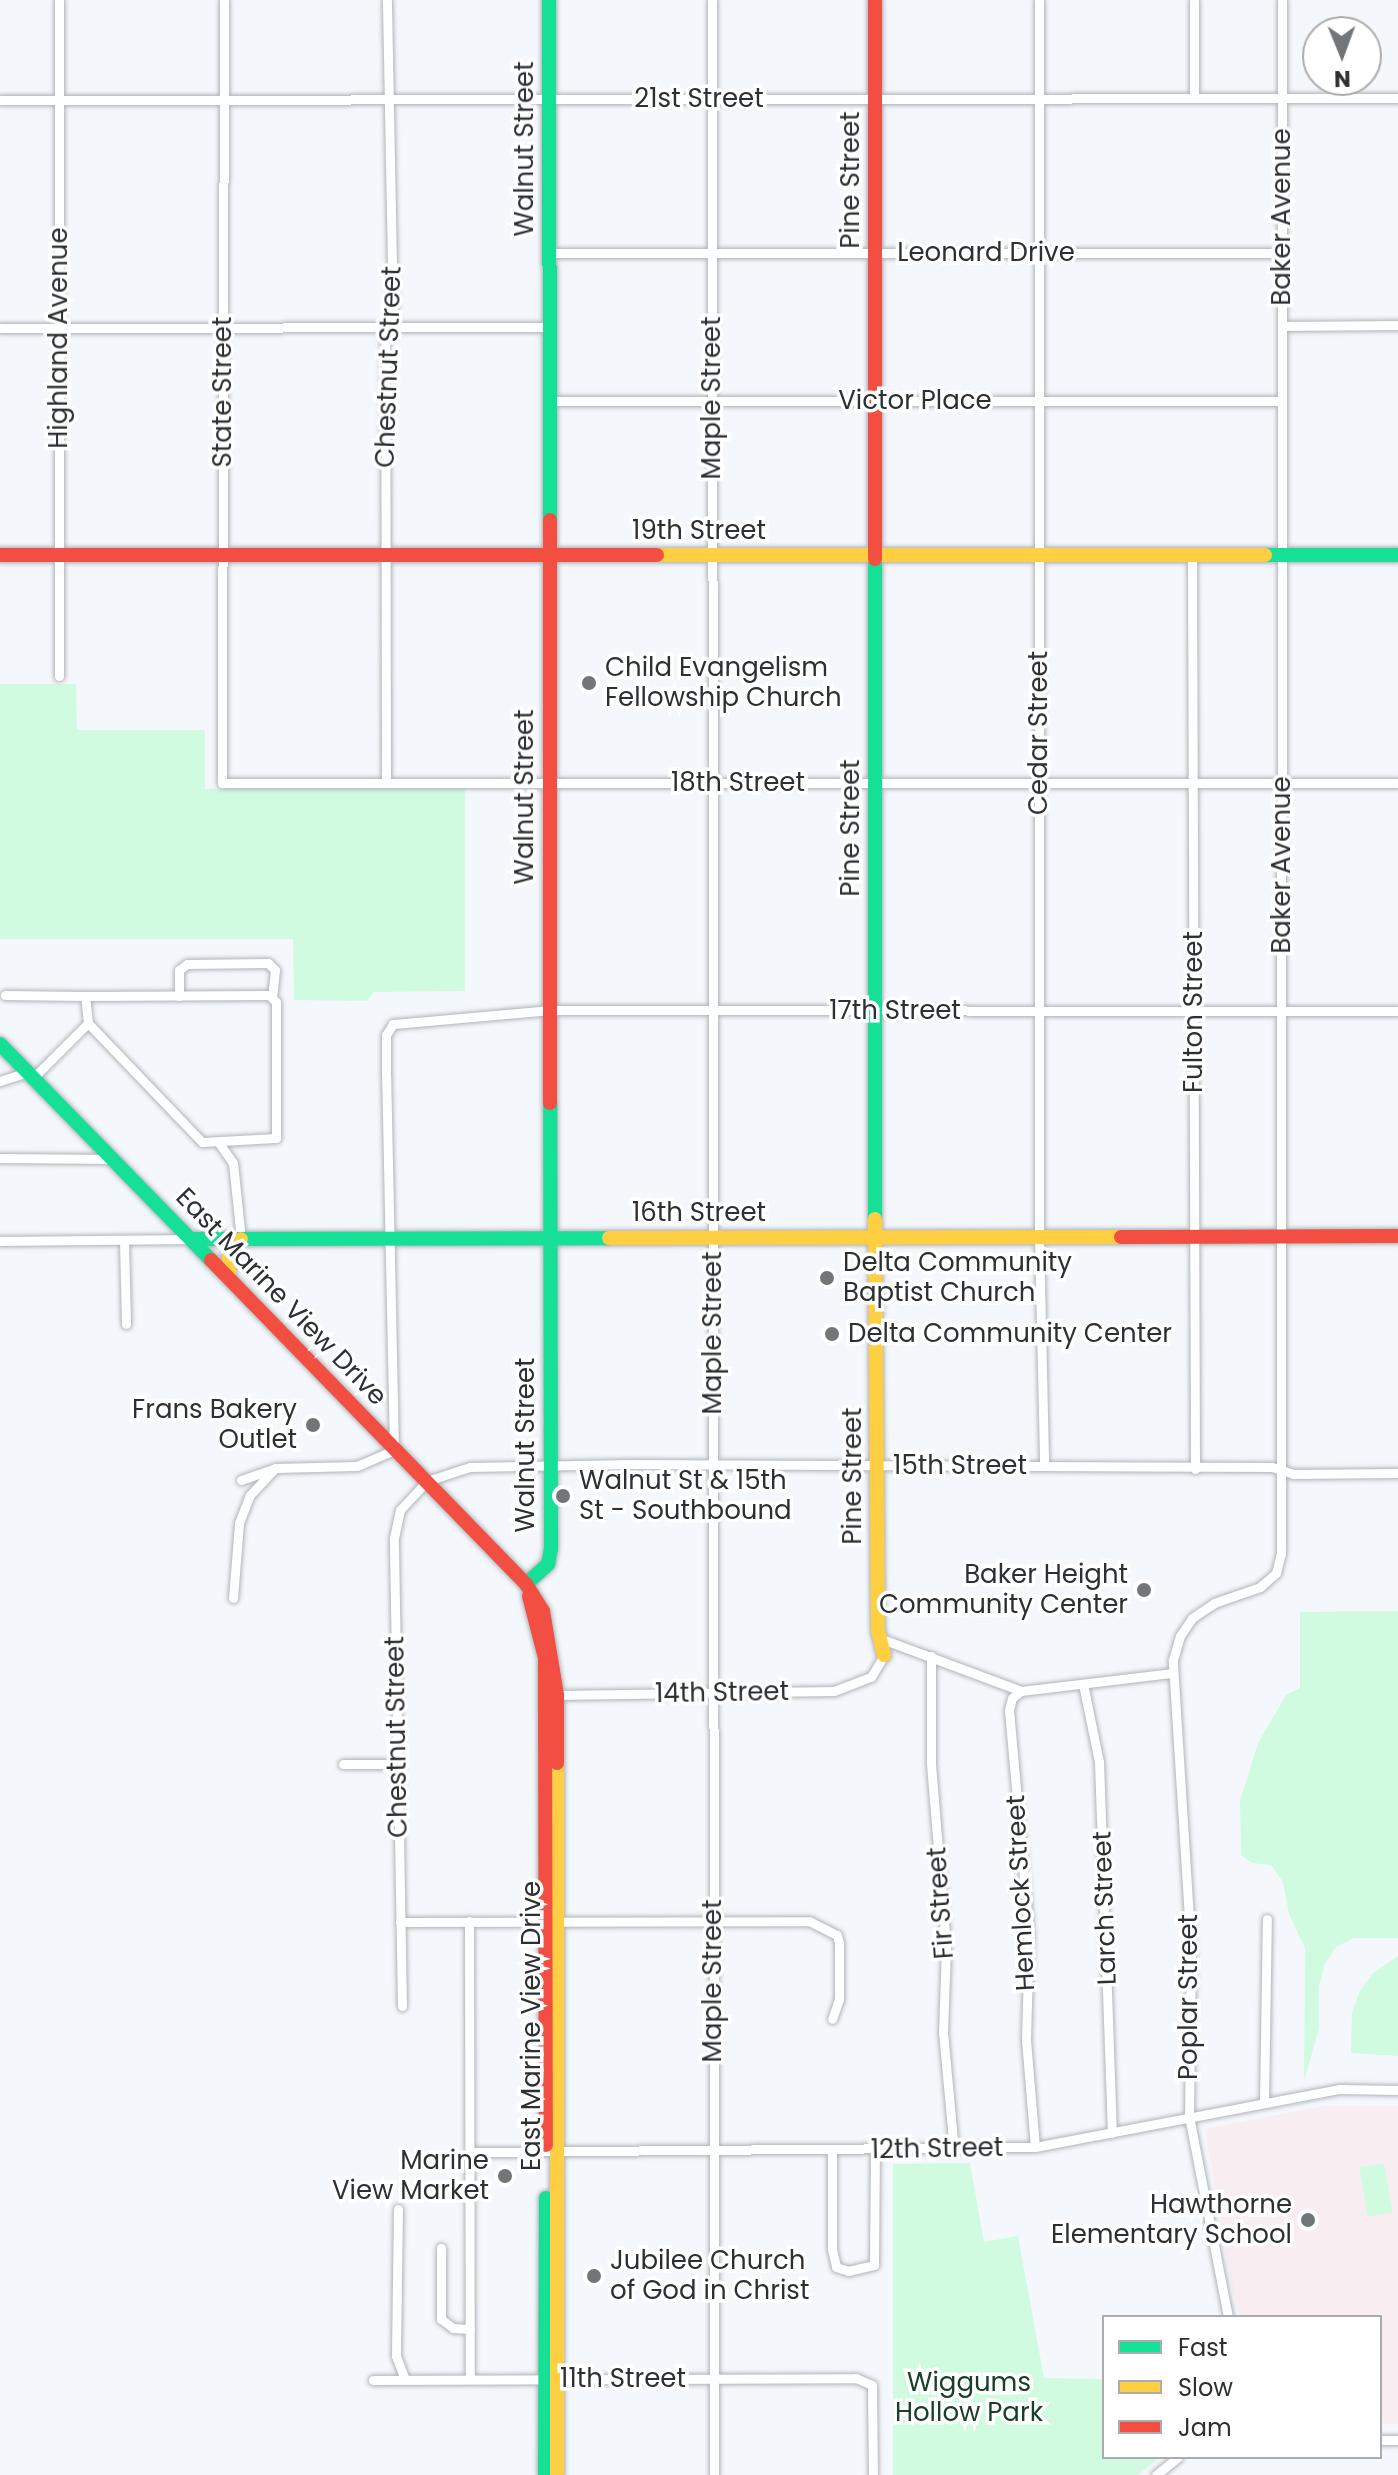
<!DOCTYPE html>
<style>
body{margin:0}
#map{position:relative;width:1398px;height:2475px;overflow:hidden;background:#f4f8fc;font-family:Poppins,sans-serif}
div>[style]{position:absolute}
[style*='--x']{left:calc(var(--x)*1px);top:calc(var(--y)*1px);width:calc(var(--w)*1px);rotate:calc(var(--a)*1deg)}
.education>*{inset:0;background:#f8eef2}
.green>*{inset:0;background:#d1fbe0;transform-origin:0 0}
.roads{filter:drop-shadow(0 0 2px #b1b4b7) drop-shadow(0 0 2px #b1b4b7)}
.street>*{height:9px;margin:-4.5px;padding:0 4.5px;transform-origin:4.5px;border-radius:4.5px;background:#fdfeff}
.fast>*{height:14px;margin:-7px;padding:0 7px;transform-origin:7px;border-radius:7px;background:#16e098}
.slow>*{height:14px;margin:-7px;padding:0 7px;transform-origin:7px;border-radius:7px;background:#ffcf43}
.jam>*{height:14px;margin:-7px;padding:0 7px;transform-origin:7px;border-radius:7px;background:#f24e42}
.dots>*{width:22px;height:22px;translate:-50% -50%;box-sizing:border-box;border:4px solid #fff;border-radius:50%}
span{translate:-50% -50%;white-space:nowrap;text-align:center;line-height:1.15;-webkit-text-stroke:7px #fff;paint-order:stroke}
.street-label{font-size:26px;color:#2d3032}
.poi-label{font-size:26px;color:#2d3032}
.left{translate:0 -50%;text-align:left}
.right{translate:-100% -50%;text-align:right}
.park-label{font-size:26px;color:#194027}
.legend{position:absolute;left:1102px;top:2315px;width:280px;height:144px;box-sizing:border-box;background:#fff;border:2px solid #abacad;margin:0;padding:10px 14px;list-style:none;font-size:24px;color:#2d3032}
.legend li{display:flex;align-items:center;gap:16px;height:40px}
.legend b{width:40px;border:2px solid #abacad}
.north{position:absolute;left:1302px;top:16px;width:80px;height:80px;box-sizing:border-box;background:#fff;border:2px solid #abacad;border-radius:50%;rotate:179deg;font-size:22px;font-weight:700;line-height:32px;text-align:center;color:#2d3032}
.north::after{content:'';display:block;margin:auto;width:28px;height:36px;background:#737679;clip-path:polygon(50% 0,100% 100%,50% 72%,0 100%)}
</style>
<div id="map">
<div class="education">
<i style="clip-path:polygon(1323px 2106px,1398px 2106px,1398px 2424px,1380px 2424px,1380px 2317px,1240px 2317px,1231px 2284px,1205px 2129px)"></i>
</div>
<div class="green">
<i style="clip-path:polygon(0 684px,76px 684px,77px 730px,205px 730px,205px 789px,465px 789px,465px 991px,374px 992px,367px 1001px,294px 1000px,293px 939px,0 939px)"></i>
<i style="clip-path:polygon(1398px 1611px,1398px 1938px,1354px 1938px,1336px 1947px,1325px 1964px,1319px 1986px,1319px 2029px,1304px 2081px,1305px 1948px,1289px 1914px,1283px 1882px,1271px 1865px,1252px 1863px,1241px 1855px,1240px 1801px,1258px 1743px,1286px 1695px,1300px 1688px,1300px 1612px)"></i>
<i style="clip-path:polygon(1398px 1956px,1398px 2056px,1351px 2053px,1352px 2012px,1360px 1991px,1373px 1973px)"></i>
<i style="clip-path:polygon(970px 2163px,984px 2242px,1018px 2236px,1044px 2378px,1104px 2379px,1104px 2457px,1160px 2457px,1138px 2475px,893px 2475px,893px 2164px)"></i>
<i style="left:1384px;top:2163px;width:50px;height:25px;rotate:80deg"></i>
</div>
<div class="roads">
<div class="street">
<i style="--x:59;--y:0;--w:676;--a:90"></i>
<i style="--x:224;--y:0;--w:783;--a:90.15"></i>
<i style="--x:222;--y:783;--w:1176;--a:0"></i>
<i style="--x:712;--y:0;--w:2475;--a:89.95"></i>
<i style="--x:1039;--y:0;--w:1237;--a:90"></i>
<i style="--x:1039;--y:1237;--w:229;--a:88.7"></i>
<i style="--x:1194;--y:98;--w:98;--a:-90"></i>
<i style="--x:0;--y:100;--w:1398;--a:-0.08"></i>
<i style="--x:549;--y:253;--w:731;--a:0"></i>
<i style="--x:1283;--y:326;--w:115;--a:-0.5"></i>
<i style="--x:0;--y:328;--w:549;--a:-0.1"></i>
<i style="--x:549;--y:401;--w:733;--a:0"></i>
<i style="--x:1192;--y:555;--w:914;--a:89.81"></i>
<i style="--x:386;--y:783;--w:449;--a:-90.1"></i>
<i style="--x:385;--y:334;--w:19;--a:-65"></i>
<i style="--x:393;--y:317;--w:317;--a:-91.1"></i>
<i style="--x:5;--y:995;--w:80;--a:0.7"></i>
<i style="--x:179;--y:996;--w:26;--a:-90"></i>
<i style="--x:179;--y:970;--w:10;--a:-37"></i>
<i style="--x:187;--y:964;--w:81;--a:-0.7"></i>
<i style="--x:268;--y:963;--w:10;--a:45"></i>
<i style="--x:275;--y:970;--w:27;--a:96"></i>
<i style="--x:33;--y:1078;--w:78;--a:-45"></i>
<i style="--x:88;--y:1023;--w:27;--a:-96"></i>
<i style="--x:85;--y:996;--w:184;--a:-0.3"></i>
<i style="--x:269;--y:995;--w:10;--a:45"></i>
<i style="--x:276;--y:1002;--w:136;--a:90"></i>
<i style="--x:276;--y:1138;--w:74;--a:176.9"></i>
<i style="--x:202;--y:1142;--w:165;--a:-133.8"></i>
<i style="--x:0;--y:1081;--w:28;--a:-18"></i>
<i style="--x:219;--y:1143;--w:24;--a:55"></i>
<i style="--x:233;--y:1163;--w:76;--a:84"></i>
<i style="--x:0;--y:1158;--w:113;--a:0.5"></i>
<i style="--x:0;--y:1241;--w:192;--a:-0.6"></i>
<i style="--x:124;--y:1242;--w:82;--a:88.6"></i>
<i style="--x:241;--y:1480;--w:36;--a:-19"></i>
<i style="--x:275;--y:1468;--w:82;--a:-1.4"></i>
<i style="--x:357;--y:1466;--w:40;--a:-23.4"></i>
<i style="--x:394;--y:1450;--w:374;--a:-91.2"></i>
<i style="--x:386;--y:1076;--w:41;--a:-90"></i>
<i style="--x:386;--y:1035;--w:13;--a:-58"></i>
<i style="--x:393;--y:1024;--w:157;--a:-5.1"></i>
<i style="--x:549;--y:1010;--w:849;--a:0.07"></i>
<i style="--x:233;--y:1598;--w:75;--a:-85.4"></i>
<i style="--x:239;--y:1523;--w:30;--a:-69"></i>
<i style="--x:250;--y:1495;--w:35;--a:-47"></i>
<i style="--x:882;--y:1639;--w:148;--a:20.5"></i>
<i style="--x:1021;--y:1691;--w:153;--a:-6.8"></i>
<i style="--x:931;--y:1656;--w:108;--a:90"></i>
<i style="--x:931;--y:1764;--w:184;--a:85.3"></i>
<i style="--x:946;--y:1947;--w:85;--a:92"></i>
<i style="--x:943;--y:2032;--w:119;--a:84.7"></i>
<i style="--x:1083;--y:1684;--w:80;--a:78.4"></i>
<i style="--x:1099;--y:1762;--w:371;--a:88"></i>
<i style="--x:1021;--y:1691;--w:11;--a:142"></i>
<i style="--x:1012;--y:1698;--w:12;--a:104"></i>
<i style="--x:1009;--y:1710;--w:223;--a:84.9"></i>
<i style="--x:1029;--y:1932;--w:108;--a:91.6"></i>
<i style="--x:1026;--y:2040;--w:107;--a:85.2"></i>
<i style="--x:555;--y:1695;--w:279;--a:-0.8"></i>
<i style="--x:834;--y:1691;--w:40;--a:-21"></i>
<i style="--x:871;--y:1677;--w:26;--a:-59"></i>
<i style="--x:343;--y:1764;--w:55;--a:0"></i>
<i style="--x:469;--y:1921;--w:458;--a:89.9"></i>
<i style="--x:400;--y:1922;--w:409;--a:-0.1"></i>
<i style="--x:809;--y:1921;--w:31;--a:27"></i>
<i style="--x:837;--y:1935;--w:8;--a:76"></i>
<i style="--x:839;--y:1943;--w:56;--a:90"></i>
<i style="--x:839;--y:1999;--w:21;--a:109"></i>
<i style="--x:402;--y:2006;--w:468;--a:-91"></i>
<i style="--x:394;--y:1538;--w:29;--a:-78"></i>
<i style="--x:400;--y:1510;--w:40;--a:-47"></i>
<i style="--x:427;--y:1481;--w:45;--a:-18"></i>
<i style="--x:470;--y:1467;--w:161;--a:-1.1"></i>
<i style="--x:631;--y:1464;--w:641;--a:0.27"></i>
<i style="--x:1272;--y:1467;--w:22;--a:18"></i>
<i style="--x:1293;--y:1474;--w:105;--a:-0.5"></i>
<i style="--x:1264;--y:2102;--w:183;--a:-89.1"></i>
<i style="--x:832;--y:2151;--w:98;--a:90"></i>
<i style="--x:832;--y:2249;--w:18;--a:77"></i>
<i style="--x:836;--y:2267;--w:13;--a:18"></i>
<i style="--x:848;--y:2271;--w:27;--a:-13"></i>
<i style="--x:874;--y:2265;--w:113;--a:-89.5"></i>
<i style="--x:471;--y:2152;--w:564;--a:-0.51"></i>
<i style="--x:1035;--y:2147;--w:309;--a:-10.8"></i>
<i style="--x:1339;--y:2089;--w:59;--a:1"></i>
<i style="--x:398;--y:2209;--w:147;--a:90.8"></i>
<i style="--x:396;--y:2356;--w:25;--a:69"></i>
<i style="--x:441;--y:2248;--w:71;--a:90"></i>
<i style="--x:441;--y:2319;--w:15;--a:37"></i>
<i style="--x:453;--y:2328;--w:17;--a:3"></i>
<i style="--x:1228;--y:2317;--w:204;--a:-101"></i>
<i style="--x:1189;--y:2117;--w:167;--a:-89.3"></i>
<i style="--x:1191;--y:1950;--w:291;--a:-93.6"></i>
<i style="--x:1173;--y:1660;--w:25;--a:-74"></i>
<i style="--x:1180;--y:1636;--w:22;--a:-56"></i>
<i style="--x:1192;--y:1618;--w:27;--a:-34"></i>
<i style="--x:1214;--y:1603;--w:49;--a:-19.2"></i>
<i style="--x:1260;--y:1587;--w:21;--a:-41"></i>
<i style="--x:1276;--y:1573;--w:21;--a:-76"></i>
<i style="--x:1281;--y:1553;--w:1553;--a:-89.96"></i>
<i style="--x:373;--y:2380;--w:483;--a:-0.2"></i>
<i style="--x:856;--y:2378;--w:17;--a:24"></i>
<i style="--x:872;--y:2385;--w:90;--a:89.4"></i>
<i style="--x:1380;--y:2440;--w:18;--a:0"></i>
<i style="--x:1156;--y:2475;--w:28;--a:-39"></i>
</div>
<div class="fast">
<i style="--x:549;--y:0;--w:520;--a:89.89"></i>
<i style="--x:1265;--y:555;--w:133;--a:0"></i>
<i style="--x:875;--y:559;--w:660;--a:90"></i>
<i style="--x:0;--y:1044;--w:302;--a:45.7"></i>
<i style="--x:196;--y:1239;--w:413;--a:-0.1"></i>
<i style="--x:526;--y:1584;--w:30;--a:-42"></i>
<i style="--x:548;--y:1564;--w:15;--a:-79"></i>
<i style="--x:551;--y:1549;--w:446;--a:-90.1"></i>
<i style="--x:545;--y:2475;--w:277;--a:-89.8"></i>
</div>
<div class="slow">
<i style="--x:657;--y:555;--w:608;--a:0"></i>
<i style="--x:875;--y:1219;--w:412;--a:89.6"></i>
<i style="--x:878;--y:1631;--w:25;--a:76"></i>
<i style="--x:609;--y:1238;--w:512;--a:-0.11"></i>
<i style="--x:229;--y:1276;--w:22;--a:-90"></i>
<i style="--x:229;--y:1254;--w:19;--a:-51"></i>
<i style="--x:557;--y:1763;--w:712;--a:90"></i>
</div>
<div class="jam">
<i style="--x:875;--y:0;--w:559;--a:90"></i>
<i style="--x:550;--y:520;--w:583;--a:90"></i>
<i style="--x:0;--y:555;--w:657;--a:0"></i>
<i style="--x:1121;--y:1237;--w:277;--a:-0.2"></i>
<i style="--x:211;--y:1260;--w:452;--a:45.8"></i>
<i style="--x:526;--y:1584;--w:32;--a:58"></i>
<i style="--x:543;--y:1611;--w:85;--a:80.5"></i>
<i style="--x:557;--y:1695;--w:68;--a:90"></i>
<i style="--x:529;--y:1596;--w:64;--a:75.5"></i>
<i style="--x:545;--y:1658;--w:487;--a:89.9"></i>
</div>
</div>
<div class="dots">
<i style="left:589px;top:683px;background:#737679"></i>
<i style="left:827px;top:1278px;background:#737679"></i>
<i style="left:832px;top:1334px;background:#737679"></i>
<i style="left:313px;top:1425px;background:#737679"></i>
<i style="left:563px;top:1496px;background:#737679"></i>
<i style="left:1144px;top:1590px;background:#737679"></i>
<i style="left:505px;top:2176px;background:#737679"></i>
<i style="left:1308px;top:2220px;background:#737679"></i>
<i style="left:594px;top:2276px;background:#737679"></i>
</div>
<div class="street-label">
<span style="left:699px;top:99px">21st Street</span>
<span style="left:525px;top:149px;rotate:-90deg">Walnut Street</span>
<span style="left:851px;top:180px;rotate:-90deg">Pine Street</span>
<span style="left:1282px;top:217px;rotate:-90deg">Baker Avenue</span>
<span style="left:986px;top:253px">Leonard Drive</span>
<span style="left:59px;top:338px;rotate:-90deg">Highland Avenue</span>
<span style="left:389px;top:367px;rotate:-88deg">Chestnut Street</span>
<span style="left:223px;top:392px;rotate:-90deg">State Street</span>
<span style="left:712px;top:398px;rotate:-90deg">Maple Street</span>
<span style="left:915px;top:401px">Victor Place</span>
<span style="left:699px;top:531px">19th Street</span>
<span style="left:1039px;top:733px;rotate:-90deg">Cedar Street</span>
<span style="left:738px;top:783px">18th Street</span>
<span style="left:525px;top:797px;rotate:-90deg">Walnut Street</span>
<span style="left:851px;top:828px;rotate:-90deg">Pine Street</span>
<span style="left:1282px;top:865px;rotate:-90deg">Baker Avenue</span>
<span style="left:895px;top:1011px">17th Street</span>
<span style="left:1194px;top:1012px;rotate:-90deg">Fulton Street</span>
<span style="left:699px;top:1213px">16th Street</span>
<span style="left:281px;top:1297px;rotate:46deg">East Marine View Drive</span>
<span style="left:713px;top:1333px;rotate:-90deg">Maple Street</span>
<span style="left:526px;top:1445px;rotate:-90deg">Walnut Street</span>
<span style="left:960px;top:1466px">15th Street</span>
<span style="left:853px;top:1476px;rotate:-90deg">Pine Street</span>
<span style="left:722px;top:1693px;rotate:-1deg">14th Street</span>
<span style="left:397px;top:1737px;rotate:-91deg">Chestnut Street</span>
<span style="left:1021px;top:1893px;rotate:-93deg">Hemlock Street</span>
<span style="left:941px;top:1903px;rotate:-94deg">Fir Street</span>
<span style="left:1105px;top:1908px;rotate:-92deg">Larch Street</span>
<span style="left:713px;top:1981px;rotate:-90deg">Maple Street</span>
<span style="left:1189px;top:1997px;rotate:-90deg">Poplar Street</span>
<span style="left:532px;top:2026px;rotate:-90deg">East Marine View Drive</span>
<span style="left:937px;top:2149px;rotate:-1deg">12th Street</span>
<span style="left:623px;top:2379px">11th Street</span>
</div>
<div class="poi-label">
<span class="left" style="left:605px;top:683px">Child Evangelism<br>Fellowship Church</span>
<span class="left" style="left:843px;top:1278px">Delta Community<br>Baptist Church</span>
<span class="left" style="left:848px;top:1334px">Delta Community Center</span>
<span class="right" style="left:297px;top:1425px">Frans Bakery<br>Outlet</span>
<span class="left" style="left:579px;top:1496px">Walnut St &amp; 15th<br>St - Southbound</span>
<span class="right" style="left:1128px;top:1590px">Baker Height<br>Community Center</span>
<span class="right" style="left:489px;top:2176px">Marine<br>View Market</span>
<span class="right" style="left:1292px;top:2220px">Hawthorne<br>Elementary School</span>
<span class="left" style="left:610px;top:2276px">Jubilee Church<br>of God in Christ</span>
</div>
<div class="park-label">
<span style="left:969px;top:2398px">Wiggums<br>Hollow Park</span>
</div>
<ul class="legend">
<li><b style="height:10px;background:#16e098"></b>Fast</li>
<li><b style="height:10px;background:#ffcf43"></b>Slow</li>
<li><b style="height:10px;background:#f24e42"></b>Jam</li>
</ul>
<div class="north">N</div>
</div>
